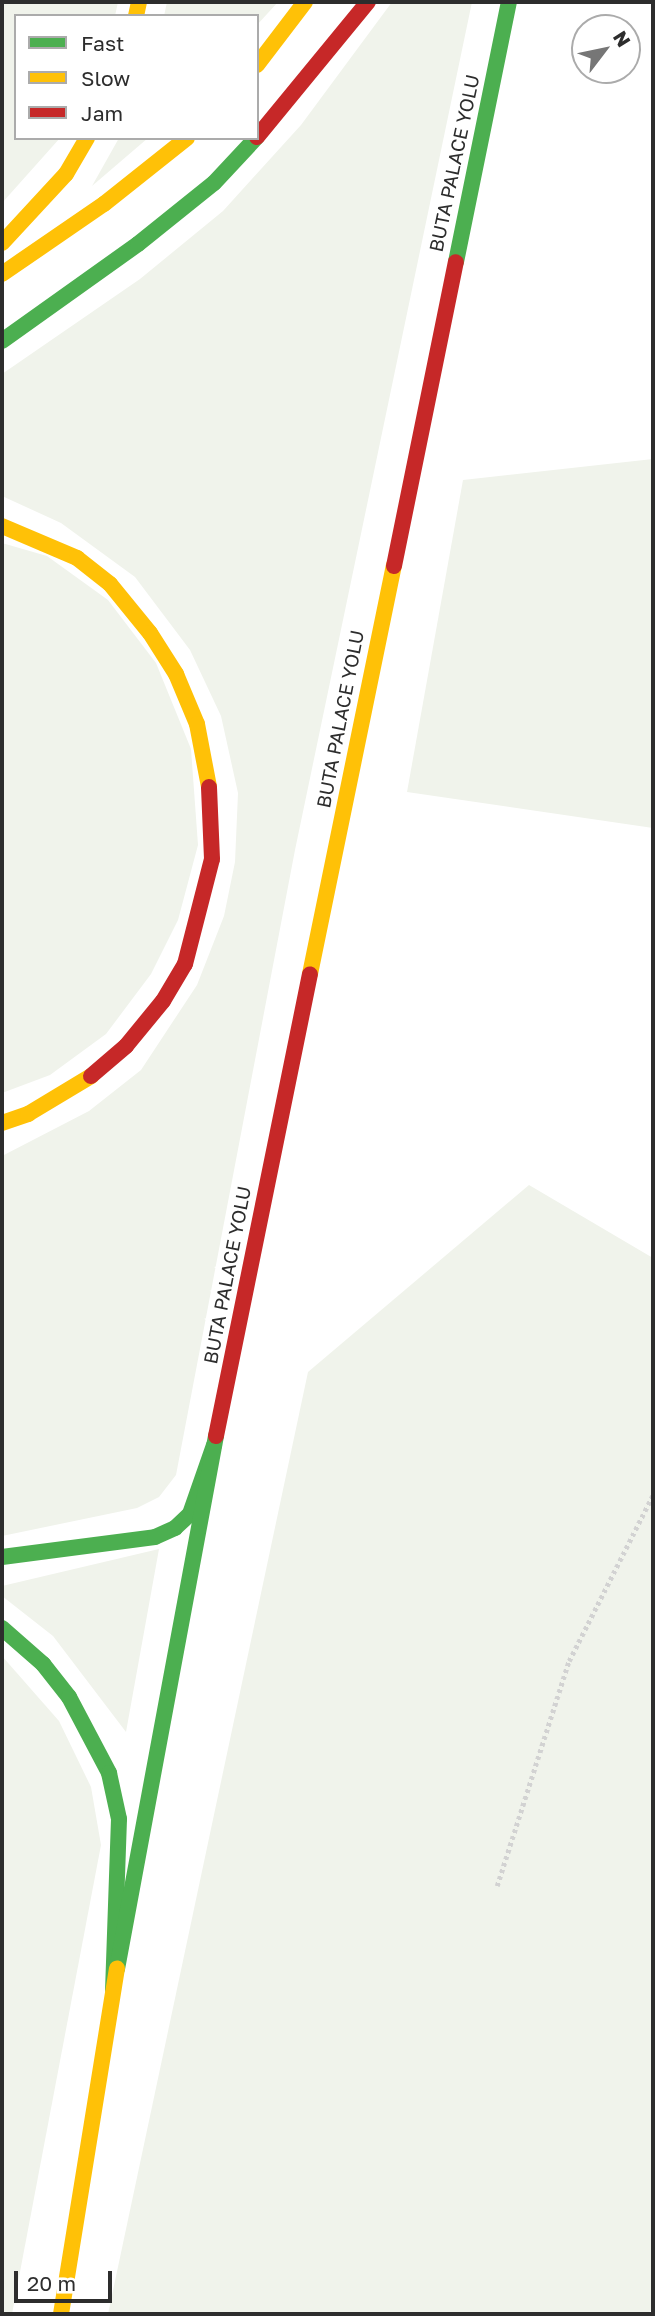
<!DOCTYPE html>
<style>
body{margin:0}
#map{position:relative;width:655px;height:2316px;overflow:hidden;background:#fff;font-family:"Golos Text",sans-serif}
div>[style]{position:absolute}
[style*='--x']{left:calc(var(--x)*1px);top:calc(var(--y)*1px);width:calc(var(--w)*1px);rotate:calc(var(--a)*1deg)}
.green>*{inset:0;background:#f0f3eb}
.path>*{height:4.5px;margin-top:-2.25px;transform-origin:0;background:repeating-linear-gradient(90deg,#d2d2d2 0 3.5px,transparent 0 7px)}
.fast>*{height:16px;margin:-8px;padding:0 8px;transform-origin:8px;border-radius:8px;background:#4caf50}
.slow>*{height:16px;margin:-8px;padding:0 8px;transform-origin:8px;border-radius:8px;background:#ffc107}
.jam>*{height:16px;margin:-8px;padding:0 8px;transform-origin:8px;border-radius:8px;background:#c62828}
span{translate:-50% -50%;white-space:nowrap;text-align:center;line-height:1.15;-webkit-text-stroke:7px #fff;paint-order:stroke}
.street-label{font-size:19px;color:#2d2d2d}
.frame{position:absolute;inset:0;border:4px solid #2d2d2d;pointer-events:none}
.legend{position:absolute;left:14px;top:14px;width:245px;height:126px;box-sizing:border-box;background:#fff;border:2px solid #ababab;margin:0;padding:9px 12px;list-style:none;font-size:21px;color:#2d2d2d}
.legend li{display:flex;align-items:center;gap:14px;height:35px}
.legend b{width:35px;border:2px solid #ababab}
.north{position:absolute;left:571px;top:14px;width:70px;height:70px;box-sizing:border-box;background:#fff;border:2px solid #ababab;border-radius:50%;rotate:58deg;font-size:19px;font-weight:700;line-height:28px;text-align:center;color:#2d2d2d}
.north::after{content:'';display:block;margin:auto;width:24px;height:32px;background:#767676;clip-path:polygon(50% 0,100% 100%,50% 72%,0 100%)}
.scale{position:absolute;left:14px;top:2271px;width:98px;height:32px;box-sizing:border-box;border:4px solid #2d2d2d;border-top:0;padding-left:9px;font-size:21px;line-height:24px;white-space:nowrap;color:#2d2d2d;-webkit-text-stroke:5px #fff;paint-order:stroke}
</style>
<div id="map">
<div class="green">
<i style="clip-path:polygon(2px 2px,118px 2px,115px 16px,16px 16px,16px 138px,60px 138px,2px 203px)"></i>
<i style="clip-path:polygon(167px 2px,278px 2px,257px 25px,257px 16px,164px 16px)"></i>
<i style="clip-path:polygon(392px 2px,472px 2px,295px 850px,176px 1475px,159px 1497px,137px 1508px,2px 1536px,2px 1156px,89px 1111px,141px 1070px,168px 1029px,197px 985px,224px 916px,235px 862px,238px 793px,221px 716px,190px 650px,135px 577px,61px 523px,2px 496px,2px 374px,140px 279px,223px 211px,301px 125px)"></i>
<i style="clip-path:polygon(119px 138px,148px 138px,92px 186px)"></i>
<i style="clip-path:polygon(653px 459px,653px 828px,407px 792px,463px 480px)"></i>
<i style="clip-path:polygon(2px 543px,47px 556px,108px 600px,156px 663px,191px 749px,198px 845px,178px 920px,151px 974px,106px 1034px,50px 1075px,2px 1093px)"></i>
<i style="clip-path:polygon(529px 1185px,653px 1258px,653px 2307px,648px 2314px,108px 2314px,308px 1372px)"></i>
<i style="clip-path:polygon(159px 1549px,126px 1732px,53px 1636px,2px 1596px,2px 1586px)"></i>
<i style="clip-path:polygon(2px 1656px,59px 1721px,91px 1787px,101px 1845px,12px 2314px,2px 2314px)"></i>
</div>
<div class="path">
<i style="--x:497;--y:1886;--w:236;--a:-72.3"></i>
<i style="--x:569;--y:1661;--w:186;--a:-63.2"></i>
</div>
<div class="fast">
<i style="--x:456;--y:262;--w:265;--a:-78.5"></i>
<i style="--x:2;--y:341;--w:167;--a:-35.5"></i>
<i style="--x:138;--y:244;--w:97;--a:-38.8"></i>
<i style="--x:214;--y:183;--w:62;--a:-47"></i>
<i style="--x:2;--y:1557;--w:154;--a:-7.4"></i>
<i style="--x:155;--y:1537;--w:22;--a:-24"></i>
<i style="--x:175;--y:1528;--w:21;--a:-43"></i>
<i style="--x:190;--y:1514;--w:73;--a:-70.8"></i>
<i style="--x:2;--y:1628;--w:55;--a:41.3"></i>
<i style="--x:43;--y:1664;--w:42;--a:51.8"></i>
<i style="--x:69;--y:1697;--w:86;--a:62.2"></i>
<i style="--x:109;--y:1773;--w:47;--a:77.7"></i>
<i style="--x:119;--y:1819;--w:171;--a:92"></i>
<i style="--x:117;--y:1969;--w:542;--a:-79.48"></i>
</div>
<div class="slow">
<i style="--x:136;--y:16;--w:14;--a:-78"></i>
<i style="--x:257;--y:65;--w:79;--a:-52.7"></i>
<i style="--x:2;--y:243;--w:94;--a:-47.2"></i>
<i style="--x:66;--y:174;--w:42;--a:-59.7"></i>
<i style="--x:2;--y:274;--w:124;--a:-34.5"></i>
<i style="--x:104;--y:204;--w:106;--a:-38.5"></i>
<i style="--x:2;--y:526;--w:82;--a:23.1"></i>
<i style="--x:77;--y:558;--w:42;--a:38.2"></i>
<i style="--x:110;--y:584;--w:63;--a:50.8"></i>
<i style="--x:150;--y:633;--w:49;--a:57.6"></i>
<i style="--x:176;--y:674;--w:54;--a:67.2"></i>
<i style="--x:197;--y:724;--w:64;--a:79.2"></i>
<i style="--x:310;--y:974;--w:417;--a:-78.4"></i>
<i style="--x:2;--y:1123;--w:28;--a:-19"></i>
<i style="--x:28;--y:1114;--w:74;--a:-31.1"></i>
<i style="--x:61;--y:2314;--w:350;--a:-80.8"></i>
</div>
<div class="jam">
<i style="--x:257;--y:137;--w:175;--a:-50.6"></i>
<i style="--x:394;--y:566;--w:310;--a:-78.5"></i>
<i style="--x:91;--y:1076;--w:46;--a:-40.6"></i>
<i style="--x:126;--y:1046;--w:58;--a:-50.6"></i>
<i style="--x:163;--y:1001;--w:43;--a:-59.3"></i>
<i style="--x:185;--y:964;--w:108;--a:-75.6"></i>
<i style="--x:212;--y:859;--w:72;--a:-92.4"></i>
<i style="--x:216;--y:1436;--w:471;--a:-78.5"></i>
</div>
<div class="street-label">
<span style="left:454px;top:163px;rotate:-78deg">BUTA PALACE YOLU</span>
<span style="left:340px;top:719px;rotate:-79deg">BUTA PALACE YOLU</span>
<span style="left:227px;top:1275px;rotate:-79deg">BUTA PALACE YOLU</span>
</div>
<div class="frame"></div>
<ul class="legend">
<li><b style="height:9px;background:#4caf50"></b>Fast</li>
<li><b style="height:9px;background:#ffc107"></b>Slow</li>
<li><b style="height:9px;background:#c62828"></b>Jam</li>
</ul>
<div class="north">N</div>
<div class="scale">20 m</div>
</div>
